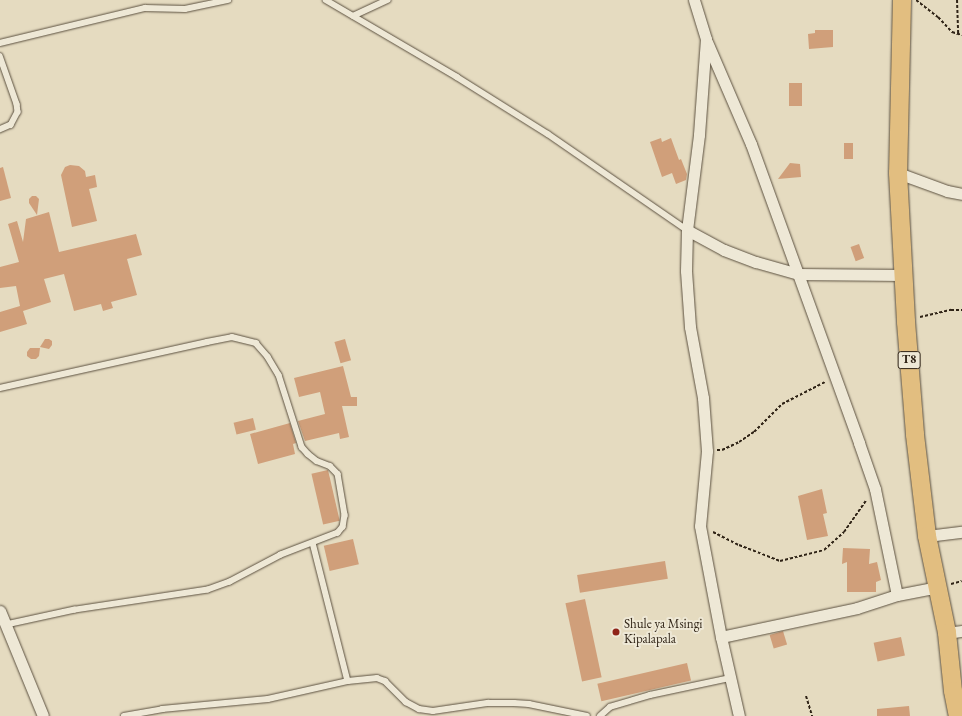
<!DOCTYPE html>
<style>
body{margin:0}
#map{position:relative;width:962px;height:716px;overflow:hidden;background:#e5dbc0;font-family:"EB Garamond",serif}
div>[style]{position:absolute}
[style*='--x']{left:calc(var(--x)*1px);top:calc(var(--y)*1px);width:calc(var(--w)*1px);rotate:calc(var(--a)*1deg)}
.building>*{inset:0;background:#d09f7a;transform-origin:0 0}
.path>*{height:2px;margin-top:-1px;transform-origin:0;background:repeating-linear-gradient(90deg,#2f2316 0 3px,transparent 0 5px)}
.roads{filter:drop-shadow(0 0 1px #5c5140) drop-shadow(0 0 1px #5c5140)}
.service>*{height:5.5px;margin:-2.75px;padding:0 2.75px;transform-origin:2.75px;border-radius:2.75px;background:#eee8d6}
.minor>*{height:11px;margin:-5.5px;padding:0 5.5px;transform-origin:5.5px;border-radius:5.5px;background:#eee8d6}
.trunk>*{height:18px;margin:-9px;padding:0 9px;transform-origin:9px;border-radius:9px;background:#e2be80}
.dots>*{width:11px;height:11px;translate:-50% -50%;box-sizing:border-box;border:2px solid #eee8d6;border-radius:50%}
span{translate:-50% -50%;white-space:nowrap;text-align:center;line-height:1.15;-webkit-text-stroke:4px #eee8d6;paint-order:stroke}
.shield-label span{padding:1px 3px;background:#eee8d6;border:1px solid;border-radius:3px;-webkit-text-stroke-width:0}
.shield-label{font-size:12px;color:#2f2316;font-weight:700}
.poi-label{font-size:13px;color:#2f2316}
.left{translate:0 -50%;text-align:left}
</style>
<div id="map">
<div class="building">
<i style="clip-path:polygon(815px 30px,833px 30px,833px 47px,809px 49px,808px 34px,815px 33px)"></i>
<i style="left:789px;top:83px;width:13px;height:23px"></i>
<i style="clip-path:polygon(661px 138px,662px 142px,671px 138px,679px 160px,681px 159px,687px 174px,686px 180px,676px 184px,672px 173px,662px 177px,650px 142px)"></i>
<i style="left:844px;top:143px;width:9px;height:16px"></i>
<i style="clip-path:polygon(790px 163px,800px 164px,801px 177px,778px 179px)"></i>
<i style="clip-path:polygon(70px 165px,79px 166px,85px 171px,86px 177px,95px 175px,97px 187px,89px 189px,97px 221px,72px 227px,61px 175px,65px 167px)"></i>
<i style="clip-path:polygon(3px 167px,11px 198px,0 201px,0 168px)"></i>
<i style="clip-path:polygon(32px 196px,36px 196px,39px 199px,37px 215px,29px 203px,29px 199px)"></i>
<i style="clip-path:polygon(49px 212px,59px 252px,136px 234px,142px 255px,127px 259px,137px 295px,111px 302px,113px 308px,103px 311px,101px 304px,74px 311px,64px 274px,44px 279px,51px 302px,23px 311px,27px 324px,0 332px,0 312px,20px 306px,16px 286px,0 288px,0 267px,19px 262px,8px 224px,17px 221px,23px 242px,26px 219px)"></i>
<i style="left:859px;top:244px;width:15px;height:9px;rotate:70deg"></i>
<i style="clip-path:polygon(45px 339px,49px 339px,52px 341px,52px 345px,49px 349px,40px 347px)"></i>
<i style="left:345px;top:339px;width:22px;height:11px;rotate:74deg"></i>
<i style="clip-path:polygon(30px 348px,40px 348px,39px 356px,36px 359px,31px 359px,27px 356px,27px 352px)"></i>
<i style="clip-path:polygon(343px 366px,351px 397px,357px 397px,357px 406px,342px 406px,349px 437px,340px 439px,339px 433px,305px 441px,298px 421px,325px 414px,320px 392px,299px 397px,294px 378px)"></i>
<i style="left:253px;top:418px;width:12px;height:20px;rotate:76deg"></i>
<i style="clip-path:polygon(290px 423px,296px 443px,293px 444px,295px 454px,258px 464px,250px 434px)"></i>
<i style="left:328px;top:470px;width:52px;height:17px;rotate:77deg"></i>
<i style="clip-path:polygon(822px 489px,827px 513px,823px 514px,828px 536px,807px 540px,798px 496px)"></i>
<i style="left:353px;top:539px;width:26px;height:30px;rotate:77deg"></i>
<i style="clip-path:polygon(843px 548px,870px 549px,869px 564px,877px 562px,881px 580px,876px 582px,876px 592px,847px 592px,847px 562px,842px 564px)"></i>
<i style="left:665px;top:561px;width:18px;height:89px;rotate:81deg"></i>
<i style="left:585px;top:599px;width:80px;height:20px;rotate:78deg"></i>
<i style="left:783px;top:631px;width:14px;height:14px;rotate:73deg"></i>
<i style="left:901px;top:637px;width:19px;height:28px;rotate:78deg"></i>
<i style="left:687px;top:663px;width:18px;height:92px;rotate:77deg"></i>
<i style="clip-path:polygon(909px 706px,910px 716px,877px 716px,877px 709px)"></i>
</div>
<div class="path">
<i style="--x:916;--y:0;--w:28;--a:38"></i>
<i style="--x:938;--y:17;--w:21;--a:47"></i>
<i style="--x:952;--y:32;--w:10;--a:17"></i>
<i style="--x:957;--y:0;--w:35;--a:88"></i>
<i style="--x:920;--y:317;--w:32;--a:-13"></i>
<i style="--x:951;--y:310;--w:11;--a:0"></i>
<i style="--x:717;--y:450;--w:5;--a:0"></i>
<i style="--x:722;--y:450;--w:19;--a:-25"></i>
<i style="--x:739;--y:442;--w:18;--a:-34"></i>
<i style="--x:754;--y:432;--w:40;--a:-45"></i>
<i style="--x:782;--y:404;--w:48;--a:-27.1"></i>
<i style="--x:713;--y:532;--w:29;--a:27"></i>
<i style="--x:739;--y:545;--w:44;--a:21.3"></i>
<i style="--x:780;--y:561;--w:45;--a:-14"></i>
<i style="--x:824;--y:550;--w:27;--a:-42"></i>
<i style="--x:844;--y:532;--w:38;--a:-55"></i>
<i style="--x:951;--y:584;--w:11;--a:-15"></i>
<i style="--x:806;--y:696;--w:21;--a:73"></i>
</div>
<div class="roads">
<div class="service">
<i style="--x:326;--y:0;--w:152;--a:30.4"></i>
<i style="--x:457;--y:77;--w:107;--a:32.1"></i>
<i style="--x:548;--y:134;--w:169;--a:34.6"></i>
<i style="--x:353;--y:16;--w:38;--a:-25"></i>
<i style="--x:0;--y:43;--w:149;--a:-13.6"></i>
<i style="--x:145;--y:8;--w:40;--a:1.4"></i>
<i style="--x:185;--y:9;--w:44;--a:-11.8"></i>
<i style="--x:0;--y:56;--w:51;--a:70.5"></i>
<i style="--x:17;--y:104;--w:8;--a:83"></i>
<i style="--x:18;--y:112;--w:15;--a:118"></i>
<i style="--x:11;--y:125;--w:12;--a:156"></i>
<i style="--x:0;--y:388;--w:212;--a:-12.5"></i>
<i style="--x:207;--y:342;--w:25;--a:-11"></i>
<i style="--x:232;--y:337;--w:25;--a:14"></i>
<i style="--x:256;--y:343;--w:18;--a:49"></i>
<i style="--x:268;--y:357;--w:21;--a:59"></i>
<i style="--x:279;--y:375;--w:76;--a:72.3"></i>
<i style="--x:302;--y:447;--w:9;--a:49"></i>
<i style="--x:308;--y:454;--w:11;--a:38"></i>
<i style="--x:317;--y:461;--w:14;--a:21"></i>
<i style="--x:330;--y:466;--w:11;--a:45"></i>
<i style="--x:338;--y:474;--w:42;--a:80.3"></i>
<i style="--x:345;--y:515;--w:12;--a:99"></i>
<i style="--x:343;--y:527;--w:8;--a:130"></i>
<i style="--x:338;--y:533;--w:61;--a:158.9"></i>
<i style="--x:281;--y:555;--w:58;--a:152.1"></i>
<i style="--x:230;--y:582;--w:23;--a:160"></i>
<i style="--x:208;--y:590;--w:134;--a:171.4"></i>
<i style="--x:75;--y:610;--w:71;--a:167.7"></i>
<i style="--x:313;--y:543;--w:142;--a:75.8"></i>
<i style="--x:124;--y:716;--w:39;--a:-10"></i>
<i style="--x:162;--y:709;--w:106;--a:-5.4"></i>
<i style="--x:268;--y:699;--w:82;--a:-12.7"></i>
<i style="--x:348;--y:681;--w:29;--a:-6"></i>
<i style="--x:377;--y:678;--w:9;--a:21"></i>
<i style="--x:385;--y:681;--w:30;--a:45"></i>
<i style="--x:406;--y:702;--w:15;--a:28"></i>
<i style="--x:419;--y:709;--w:14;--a:8"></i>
<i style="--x:433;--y:711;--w:56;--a:-8.3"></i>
<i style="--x:488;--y:703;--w:26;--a:0"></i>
<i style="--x:514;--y:703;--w:15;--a:4"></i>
<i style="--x:529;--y:704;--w:59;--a:11.7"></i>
<i style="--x:600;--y:716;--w:13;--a:-42"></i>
<i style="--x:610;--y:707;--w:42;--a:-16.7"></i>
<i style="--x:650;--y:695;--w:82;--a:-12"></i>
</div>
<div class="minor">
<i style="--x:694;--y:0;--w:41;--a:72.9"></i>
<i style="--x:706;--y:39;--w:96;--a:94.2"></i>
<i style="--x:699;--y:135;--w:96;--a:97.2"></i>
<i style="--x:687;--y:230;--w:41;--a:91.4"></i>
<i style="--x:686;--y:271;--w:56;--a:85.9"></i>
<i style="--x:690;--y:327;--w:72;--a:79.6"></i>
<i style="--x:703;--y:398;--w:53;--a:85.7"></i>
<i style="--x:707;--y:451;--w:75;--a:95.3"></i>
<i style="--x:700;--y:526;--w:113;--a:79.3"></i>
<i style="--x:721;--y:637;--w:81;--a:77.2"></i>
<i style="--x:707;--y:42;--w:111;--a:66.7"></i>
<i style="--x:751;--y:144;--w:318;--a:70.1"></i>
<i style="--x:859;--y:443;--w:49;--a:70.8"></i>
<i style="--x:875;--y:489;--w:108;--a:78.3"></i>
<i style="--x:898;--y:173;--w:52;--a:20.2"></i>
<i style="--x:947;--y:191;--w:15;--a:11"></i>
<i style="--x:687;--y:230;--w:42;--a:28.4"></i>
<i style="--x:724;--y:250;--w:34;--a:21"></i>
<i style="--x:756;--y:262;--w:44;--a:15.9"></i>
<i style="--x:798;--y:274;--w:105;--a:0.5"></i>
<i style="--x:927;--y:536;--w:35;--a:-7"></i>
<i style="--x:0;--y:611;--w:113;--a:67.7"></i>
<i style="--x:947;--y:633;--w:15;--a:-8"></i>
<i style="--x:721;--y:637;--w:139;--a:-12"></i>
<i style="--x:857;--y:608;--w:42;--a:-18"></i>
<i style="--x:897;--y:595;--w:42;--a:-11"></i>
</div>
<div class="trunk">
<i style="--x:902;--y:0;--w:173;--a:91.3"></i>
<i style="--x:898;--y:173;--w:149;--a:86.9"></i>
<i style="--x:906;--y:322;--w:113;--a:85.4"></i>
<i style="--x:915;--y:435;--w:102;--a:83.2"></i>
<i style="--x:927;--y:536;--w:99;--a:78.3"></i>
<i style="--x:947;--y:633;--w:58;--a:84.1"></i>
<i style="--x:953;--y:691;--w:25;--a:79"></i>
</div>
</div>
<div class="dots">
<i style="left:616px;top:632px;background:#8f2418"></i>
</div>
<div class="shield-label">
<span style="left:909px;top:360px">T8</span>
</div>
<div class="poi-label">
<span class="left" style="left:624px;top:632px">Shule ya Msingi<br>Kipalapala</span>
</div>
</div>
